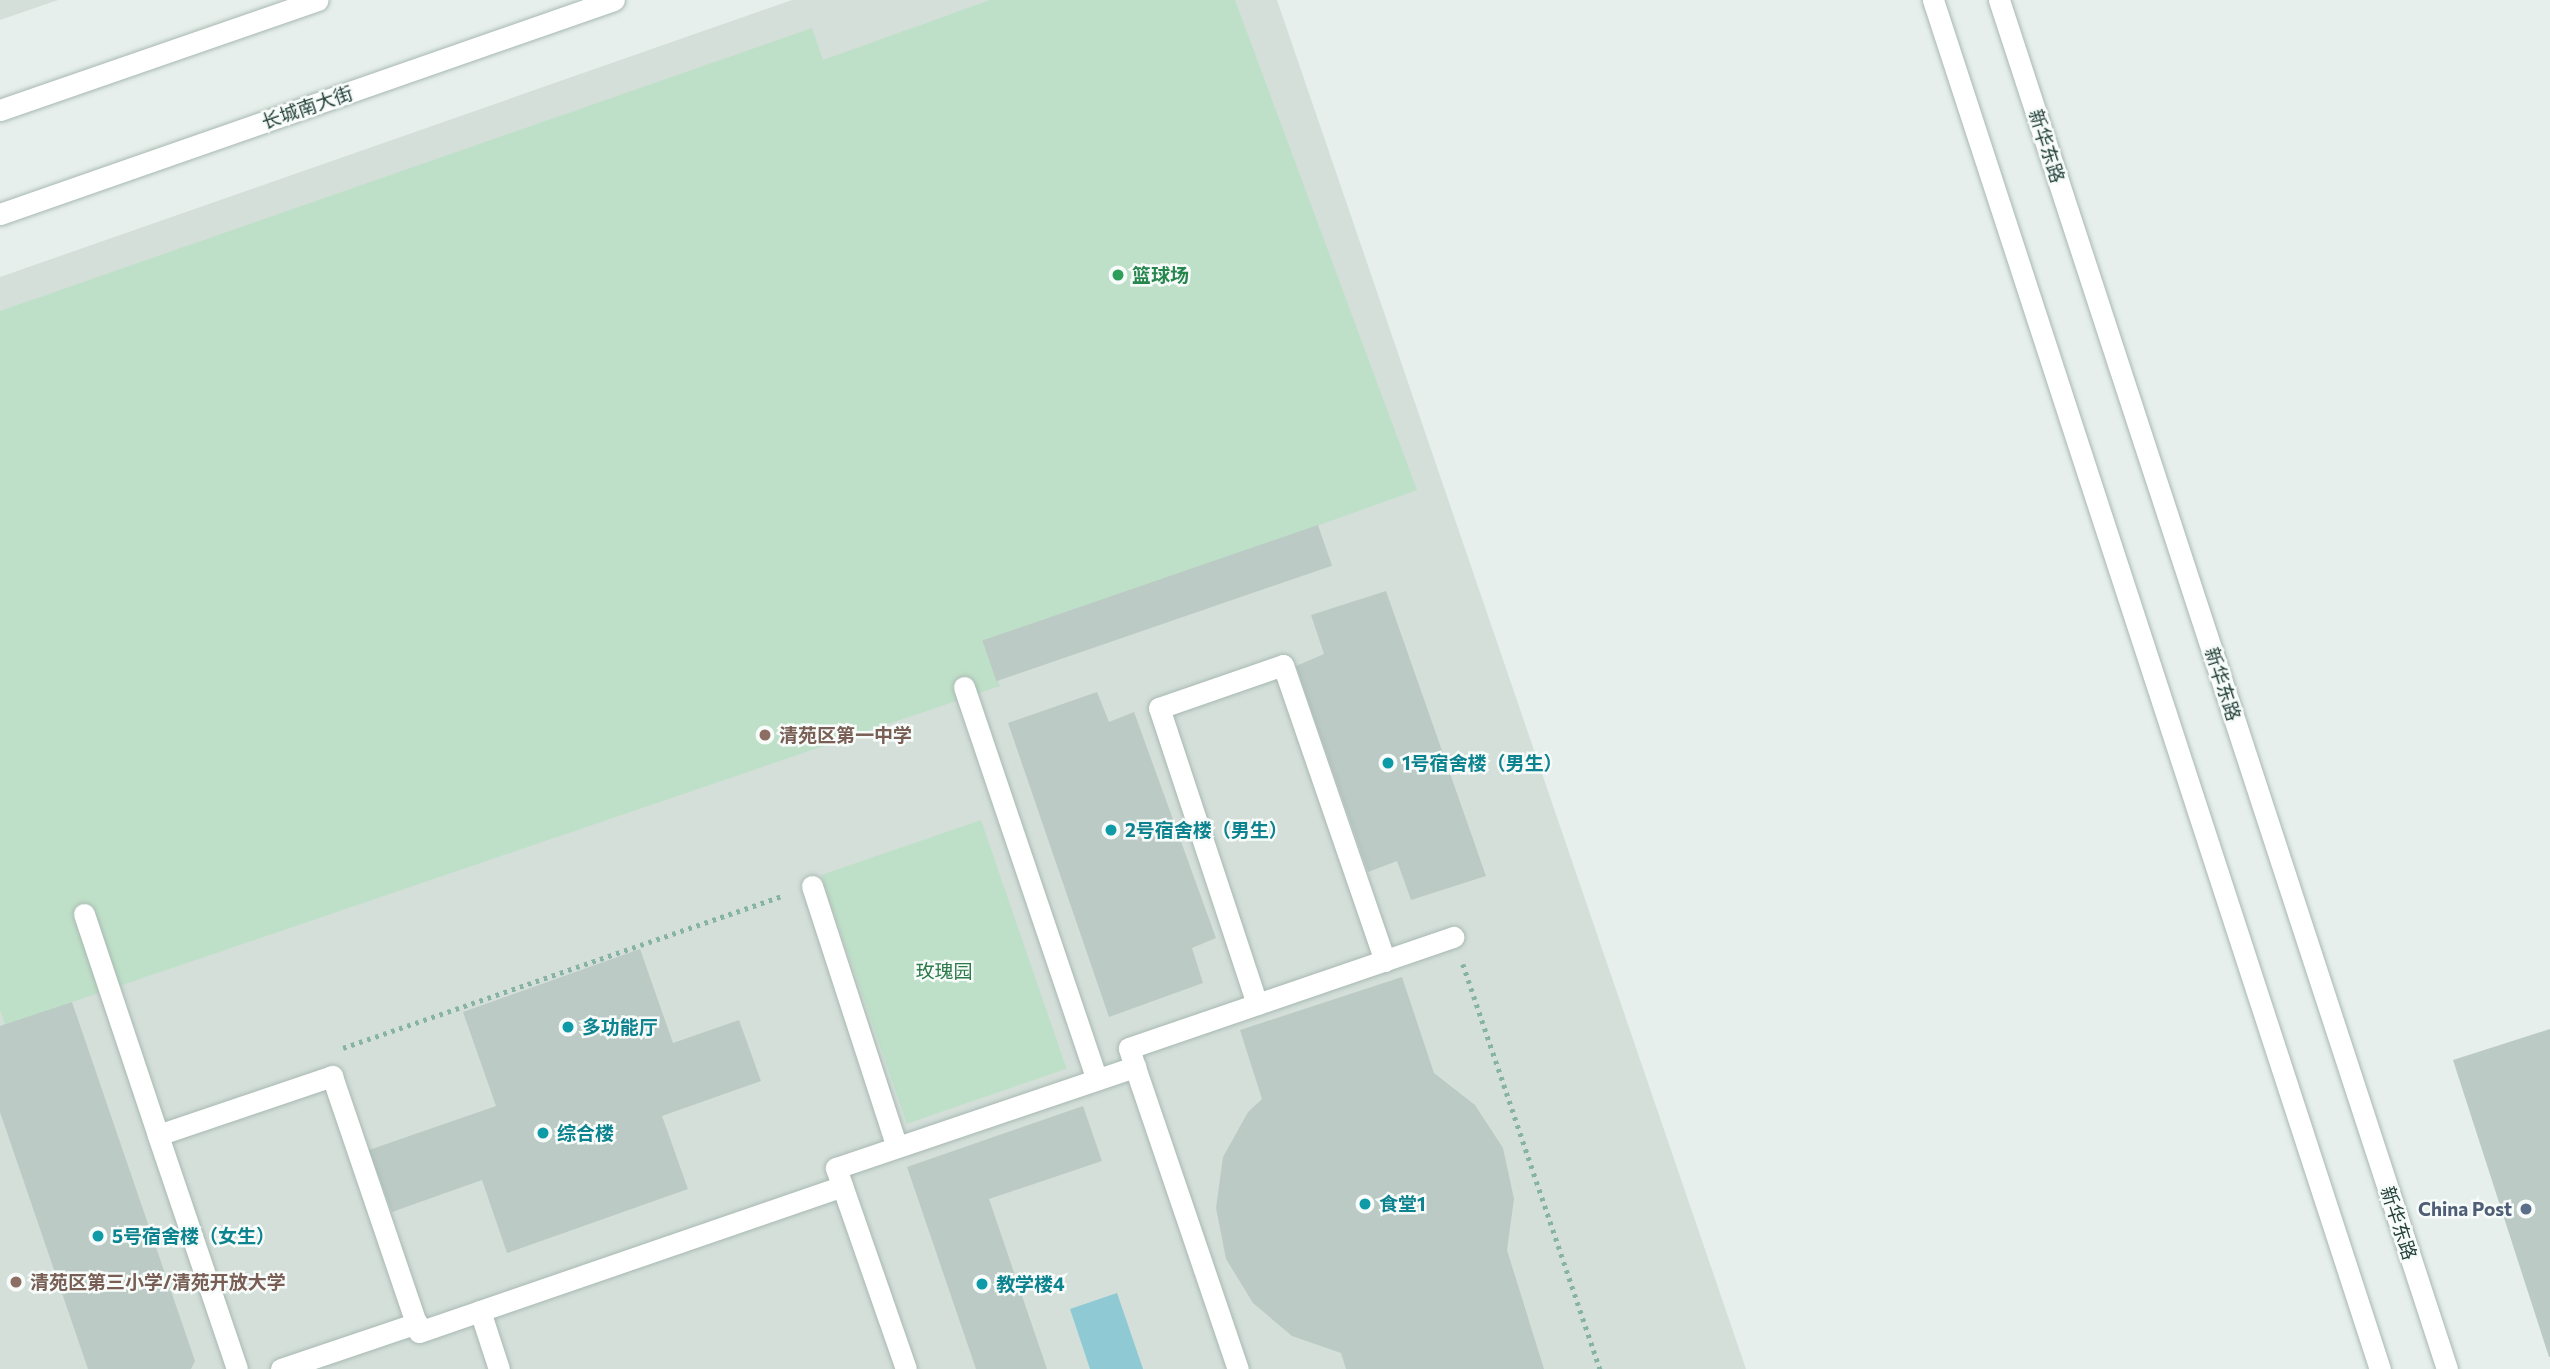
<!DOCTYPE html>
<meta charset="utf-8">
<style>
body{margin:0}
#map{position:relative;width:2550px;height:1369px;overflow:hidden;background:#e6efeb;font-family:Commissioner,"Noto Sans SC",sans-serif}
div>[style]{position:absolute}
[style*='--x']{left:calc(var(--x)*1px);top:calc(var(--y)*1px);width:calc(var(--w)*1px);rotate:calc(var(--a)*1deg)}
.built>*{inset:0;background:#d4dfda}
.green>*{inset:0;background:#bfe0c8;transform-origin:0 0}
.water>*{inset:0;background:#8ec9d4}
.building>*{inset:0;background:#bbcac4;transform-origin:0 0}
.path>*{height:4.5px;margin-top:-2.25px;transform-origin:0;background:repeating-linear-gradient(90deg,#86b3a5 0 3.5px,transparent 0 8.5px)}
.roads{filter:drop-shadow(0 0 2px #a8b8b2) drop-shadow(0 0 2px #a8b8b2)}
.minor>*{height:21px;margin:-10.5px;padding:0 10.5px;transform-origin:10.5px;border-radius:10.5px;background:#fff}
.dots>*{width:19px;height:19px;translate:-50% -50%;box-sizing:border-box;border:4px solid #f7fbf9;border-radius:50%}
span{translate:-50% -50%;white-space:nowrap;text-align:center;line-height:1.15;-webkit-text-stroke:5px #f7fbf9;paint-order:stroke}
.street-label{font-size:19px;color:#24423a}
.leisure-label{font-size:19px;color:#27864d;font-weight:700}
.left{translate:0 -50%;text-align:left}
.education-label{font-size:19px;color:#785e54;font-weight:700}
.culture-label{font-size:19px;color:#0d838f;font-weight:700}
.park-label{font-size:19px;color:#2d7a4b}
.service-label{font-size:19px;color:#4e5e75;font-weight:700}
.right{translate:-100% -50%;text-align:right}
</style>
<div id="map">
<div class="built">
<i style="clip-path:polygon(0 0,58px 0,0 20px)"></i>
<i style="clip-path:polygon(792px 0,1277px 0,1746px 1369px,0 1369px,0 277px)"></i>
</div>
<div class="green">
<i style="clip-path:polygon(990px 0,1235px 0,1417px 490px,985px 645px,1000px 686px,5px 1025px,0 1010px,0 311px,812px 28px,823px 60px)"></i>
<i style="left:981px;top:820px;width:263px;height:169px;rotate:71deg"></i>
</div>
<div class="water">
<i style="clip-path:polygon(1117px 1293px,1143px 1369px,1090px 1369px,1070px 1309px)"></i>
</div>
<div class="building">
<i style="left:1318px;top:525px;width:43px;height:355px;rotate:71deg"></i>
<i style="clip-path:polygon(1386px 591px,1486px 876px,1411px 900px,1397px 861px,1368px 872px,1296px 666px,1324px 654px,1311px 615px)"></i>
<i style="clip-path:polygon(1097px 692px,1109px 722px,1134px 712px,1216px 938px,1192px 948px,1203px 983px,1109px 1017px,1008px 723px)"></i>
<i style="clip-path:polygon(640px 949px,673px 1043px,739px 1020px,761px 1081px,662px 1116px,688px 1189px,507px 1253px,482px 1180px,392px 1212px,369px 1150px,496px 1106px,463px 1012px)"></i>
<i style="clip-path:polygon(1402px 977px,1434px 1073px,1475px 1105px,1503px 1148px,1514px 1199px,1507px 1250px,1544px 1369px,1346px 1369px,1341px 1353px,1292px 1336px,1253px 1303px,1226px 1259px,1216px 1208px,1223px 1157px,1248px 1112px,1262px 1099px,1240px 1030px)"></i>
<i style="clip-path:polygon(72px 1002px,195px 1361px,191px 1369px,88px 1369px,0 1112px,0 1026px)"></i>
<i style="clip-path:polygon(2550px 1029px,2550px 1357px,2549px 1357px,2453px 1060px)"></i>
<i style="clip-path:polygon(1083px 1106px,1102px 1161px,989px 1199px,1047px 1369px,976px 1369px,907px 1167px)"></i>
</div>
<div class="path">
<i style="--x:1463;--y:964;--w:428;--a:71.3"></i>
<i style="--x:343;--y:1048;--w:467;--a:-19.1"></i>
</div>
<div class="roads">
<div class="minor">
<i style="--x:1933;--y:0;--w:1440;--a:71.92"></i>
<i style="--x:1999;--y:0;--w:1440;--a:71.88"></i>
<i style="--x:0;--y:110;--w:336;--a:-19.1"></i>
<i style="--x:0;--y:214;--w:650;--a:-19.22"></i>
<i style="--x:964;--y:687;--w:414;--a:71.3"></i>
<i style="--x:812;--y:886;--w:274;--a:72"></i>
<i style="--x:84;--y:914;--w:233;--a:71.5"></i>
<i style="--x:1257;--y:1004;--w:312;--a:-108.3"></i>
<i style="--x:1159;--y:708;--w:131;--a:-19.1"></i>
<i style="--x:1283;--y:665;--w:313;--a:71"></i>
<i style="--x:1135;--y:1067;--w:20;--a:-108"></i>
<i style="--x:1129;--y:1048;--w:343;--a:-18.9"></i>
<i style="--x:480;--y:1311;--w:383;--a:-19"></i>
<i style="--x:237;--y:1369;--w:247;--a:-108.7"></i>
<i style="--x:158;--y:1135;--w:184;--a:-18.7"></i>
<i style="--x:332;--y:1076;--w:270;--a:71.2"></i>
<i style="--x:419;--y:1332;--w:65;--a:-19"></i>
<i style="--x:480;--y:1311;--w:61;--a:71.9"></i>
<i style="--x:281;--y:1369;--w:144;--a:-18.7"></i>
<i style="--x:906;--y:1369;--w:213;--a:-109.2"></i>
<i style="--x:836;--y:1168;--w:316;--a:-18.7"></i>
<i style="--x:1135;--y:1067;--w:319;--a:71.2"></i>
</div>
</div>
<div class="dots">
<i style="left:1118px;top:275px;background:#2e9e5b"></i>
<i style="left:765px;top:735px;background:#8d6e63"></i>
<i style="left:1388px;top:763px;background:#0f9aa8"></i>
<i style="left:1111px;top:830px;background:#0f9aa8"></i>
<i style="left:568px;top:1027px;background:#0f9aa8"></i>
<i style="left:543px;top:1133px;background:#0f9aa8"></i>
<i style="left:1365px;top:1204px;background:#0f9aa8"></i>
<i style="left:2526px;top:1209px;background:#5c6f8a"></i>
<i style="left:98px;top:1236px;background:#0f9aa8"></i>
<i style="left:16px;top:1282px;background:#8d6e63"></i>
<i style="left:982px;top:1284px;background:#0f9aa8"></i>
</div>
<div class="street-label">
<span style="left:307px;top:107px;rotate:-19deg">长城南大街</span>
<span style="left:2047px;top:146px;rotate:72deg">新华东路</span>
<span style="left:2223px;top:684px;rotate:72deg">新华东路</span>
<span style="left:2399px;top:1223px;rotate:72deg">新华东路</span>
</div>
<div class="leisure-label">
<span class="left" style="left:1132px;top:275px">篮球场</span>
</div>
<div class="education-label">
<span class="left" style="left:779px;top:735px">清苑区第一中学</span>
<span class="left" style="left:30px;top:1282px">清苑区第三小学/清苑开放大学</span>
</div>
<div class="culture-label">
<span class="left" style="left:1402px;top:763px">1号宿舍楼（男生）</span>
<span class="left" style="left:1125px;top:830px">2号宿舍楼（男生）</span>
<span class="left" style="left:582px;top:1027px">多功能厅</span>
<span class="left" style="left:557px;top:1133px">综合楼</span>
<span class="left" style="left:1379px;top:1204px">食堂1</span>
<span class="left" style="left:112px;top:1236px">5号宿舍楼（女生）</span>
<span class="left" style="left:996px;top:1284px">教学楼4</span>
</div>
<div class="park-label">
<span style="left:944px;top:971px">玫瑰园</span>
</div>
<div class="service-label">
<span class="right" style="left:2512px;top:1209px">China Post</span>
</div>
</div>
